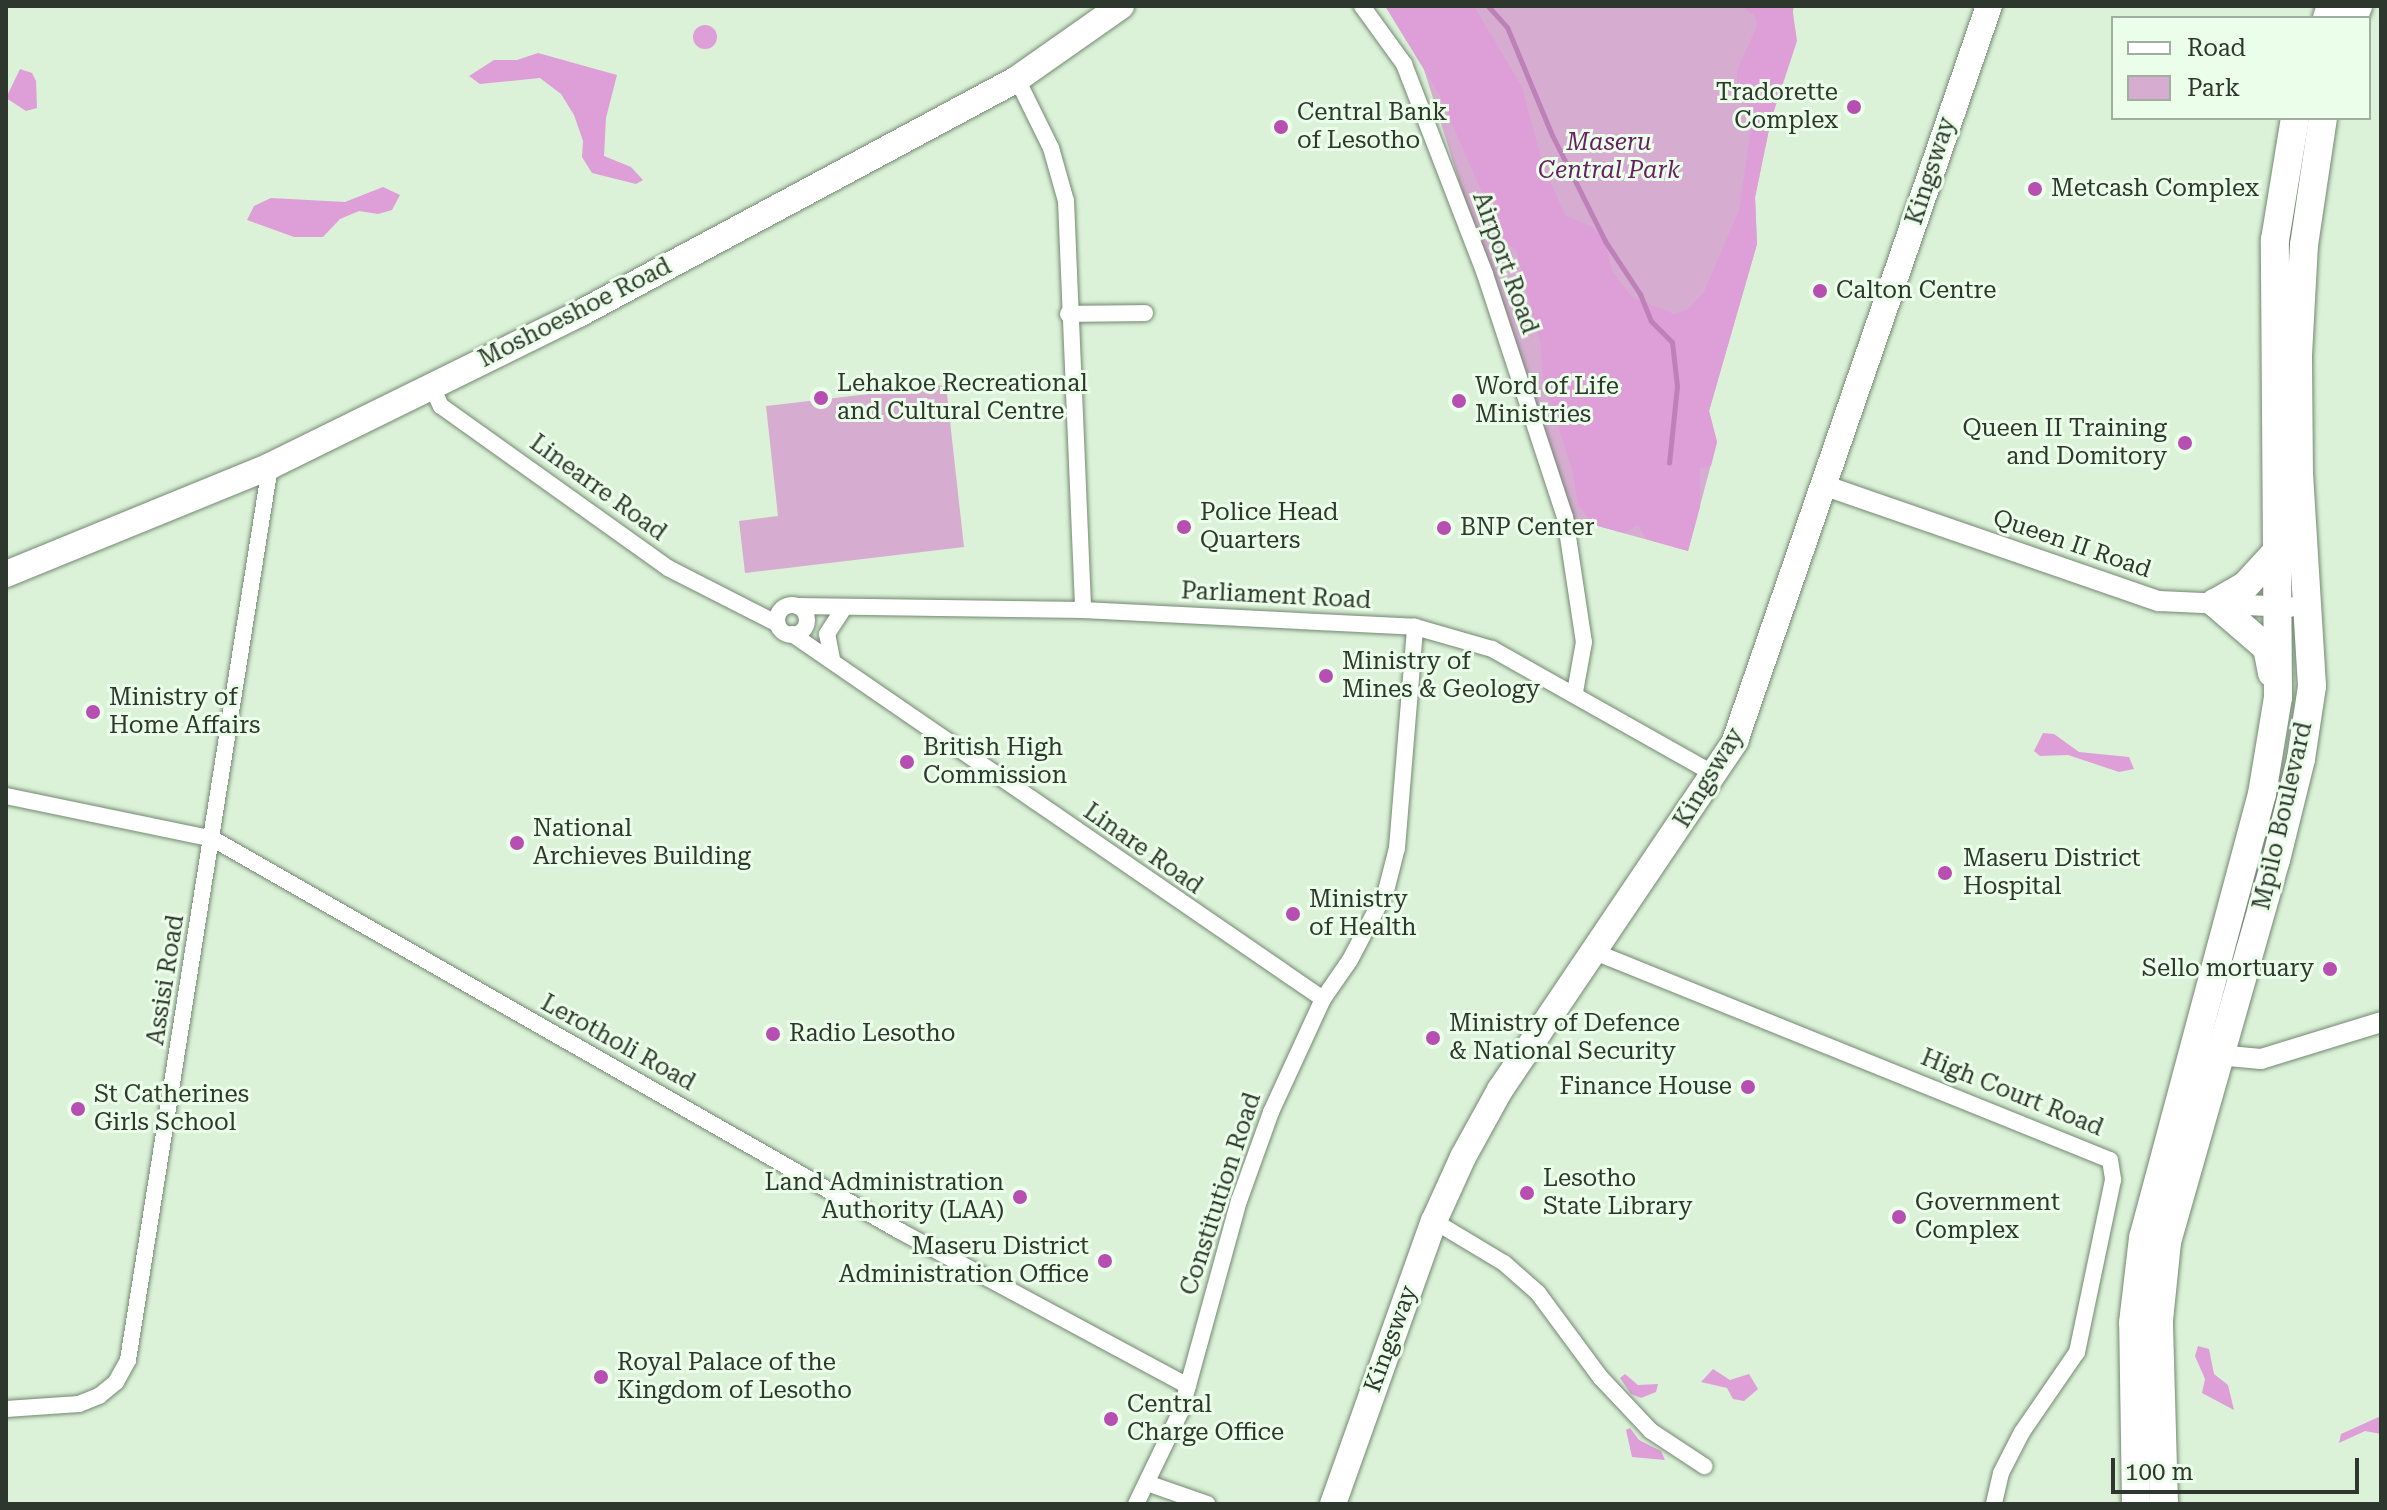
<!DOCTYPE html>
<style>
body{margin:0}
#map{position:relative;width:2387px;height:1510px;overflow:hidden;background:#dbf2d8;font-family:"Roboto Serif",serif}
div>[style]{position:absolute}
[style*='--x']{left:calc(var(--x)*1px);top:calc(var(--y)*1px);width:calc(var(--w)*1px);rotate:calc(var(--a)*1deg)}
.green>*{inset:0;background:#d6add1}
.forest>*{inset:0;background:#de9ed8}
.round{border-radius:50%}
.stream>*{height:5px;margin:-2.5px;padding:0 2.5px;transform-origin:2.5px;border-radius:2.5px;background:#be80b8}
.roads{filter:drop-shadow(0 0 2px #738871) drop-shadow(0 0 2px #738871)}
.minor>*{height:16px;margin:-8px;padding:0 8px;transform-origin:8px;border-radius:8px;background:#fff}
.minor>.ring{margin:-8px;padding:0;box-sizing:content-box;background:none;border:16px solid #fff;border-radius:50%}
.tertiary>*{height:20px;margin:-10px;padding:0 10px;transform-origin:10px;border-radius:10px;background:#fff}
.primary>*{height:26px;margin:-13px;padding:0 13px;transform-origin:13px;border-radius:13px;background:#fff}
.trunk>*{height:28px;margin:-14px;padding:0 14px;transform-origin:14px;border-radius:14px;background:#fff}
.dots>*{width:22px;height:22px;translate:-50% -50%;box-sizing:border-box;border:4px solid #ebfee9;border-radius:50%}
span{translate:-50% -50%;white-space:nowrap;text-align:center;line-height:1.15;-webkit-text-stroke:6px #ebfee9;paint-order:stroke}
.poi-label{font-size:24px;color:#2e372d}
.right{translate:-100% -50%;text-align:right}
.left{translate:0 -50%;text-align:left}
.park-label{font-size:24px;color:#681e65;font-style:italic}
.street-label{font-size:24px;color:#2e372d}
.frame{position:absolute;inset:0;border:8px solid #2e372d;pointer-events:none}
.legend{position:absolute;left:2111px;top:16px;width:260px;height:104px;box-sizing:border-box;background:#ebfee9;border:2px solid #9fae9e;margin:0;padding:10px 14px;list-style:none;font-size:24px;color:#2e372d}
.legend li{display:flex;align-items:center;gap:16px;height:40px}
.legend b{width:40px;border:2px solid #9fae9e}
.scale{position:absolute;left:2111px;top:1458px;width:248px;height:36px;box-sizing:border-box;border:4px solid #2e372d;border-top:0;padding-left:10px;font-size:24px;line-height:28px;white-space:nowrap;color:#2e372d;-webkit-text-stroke:6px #ebfee9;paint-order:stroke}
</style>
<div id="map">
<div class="green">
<i style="clip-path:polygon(1385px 6px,1794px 6px,1755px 198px,1757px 244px,1709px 411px,1717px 442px,1688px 551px,1565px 517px,1420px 57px)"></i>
<i style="clip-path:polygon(946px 385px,964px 547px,745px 573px,739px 521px,778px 516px,766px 406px)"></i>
</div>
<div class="forest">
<i style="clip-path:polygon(1385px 6px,1474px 6px,1522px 87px,1542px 162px,1565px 215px,1592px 227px,1605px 241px,1612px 271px,1632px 297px,1674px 314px,1687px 310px,1704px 292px,1739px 210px,1752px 123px,1749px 107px,1737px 96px,1737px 71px,1757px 26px,1756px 17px,1741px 6px,1792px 6px,1797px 41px,1771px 120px,1755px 197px,1757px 244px,1709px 411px,1717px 442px,1711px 466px,1700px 468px,1700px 507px,1688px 551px,1646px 539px,1638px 525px,1624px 533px,1594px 525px,1578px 505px,1573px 473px,1543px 379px,1541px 346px,1516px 250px,1503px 241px,1439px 94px)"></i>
<i class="round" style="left:693px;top:25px;width:24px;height:24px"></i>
<i style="clip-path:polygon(538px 53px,617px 75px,606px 118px,604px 156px,631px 167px,643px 180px,636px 184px,592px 173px,582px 157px,583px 141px,574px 115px,561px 94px,540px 78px,480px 84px,469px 76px,494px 60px,517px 60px)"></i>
<i style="clip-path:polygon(20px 69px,32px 73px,36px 81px,37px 108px,26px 111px,6px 98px)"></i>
<i style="clip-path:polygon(383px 187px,400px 195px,392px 210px,378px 214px,359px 211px,340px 219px,323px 237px,294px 237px,247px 220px,254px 206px,271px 198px,345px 202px)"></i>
<i style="clip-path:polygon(2043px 733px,2054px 734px,2079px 752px,2129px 757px,2134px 769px,2119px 772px,2068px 755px,2040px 756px,2034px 751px)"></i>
<i style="clip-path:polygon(2198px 1346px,2209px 1349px,2214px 1374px,2228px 1385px,2234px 1410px,2202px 1393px,2205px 1379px,2195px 1356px)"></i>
<i style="clip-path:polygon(1713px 1369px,1730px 1380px,1749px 1374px,1758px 1389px,1744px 1401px,1733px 1399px,1727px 1388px,1701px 1382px)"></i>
<i style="clip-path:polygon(1625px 1374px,1638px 1385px,1658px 1384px,1656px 1392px,1641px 1398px,1631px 1394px,1620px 1378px)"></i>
<i style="clip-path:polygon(2381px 1416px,2381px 1434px,2365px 1431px,2339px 1443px,2341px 1434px)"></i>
<i style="clip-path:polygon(1630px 1428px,1639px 1440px,1661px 1451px,1665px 1460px,1632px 1457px,1626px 1430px)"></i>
</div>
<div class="stream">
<i style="--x:1488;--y:6;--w:28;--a:48"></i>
<i style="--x:1507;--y:27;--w:117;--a:67.4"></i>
<i style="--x:1552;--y:135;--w:119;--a:63.4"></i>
<i style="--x:1605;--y:241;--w:64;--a:56.6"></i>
<i style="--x:1640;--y:294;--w:29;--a:68"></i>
<i style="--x:1651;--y:321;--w:30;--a:45"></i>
<i style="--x:1672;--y:342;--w:44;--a:83.5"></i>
<i style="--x:1677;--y:386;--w:77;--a:95.9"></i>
</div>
<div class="roads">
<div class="minor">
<i style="--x:1362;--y:6;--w:72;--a:54.1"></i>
<i style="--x:1404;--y:64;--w:225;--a:68.9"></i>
<i style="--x:1485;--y:274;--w:256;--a:71.8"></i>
<i style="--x:1565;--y:517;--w:126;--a:81.4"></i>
<i style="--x:1584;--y:642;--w:51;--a:100.2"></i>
<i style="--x:1017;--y:79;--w:77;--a:63.8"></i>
<i style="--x:1051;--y:148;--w:55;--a:74.2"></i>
<i style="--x:1066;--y:201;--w:409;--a:87.6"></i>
<i style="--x:1068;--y:314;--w:77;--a:-0.7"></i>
<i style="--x:432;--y:387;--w:21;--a:65"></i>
<i style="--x:441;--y:406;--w:279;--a:35.5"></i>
<i style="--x:668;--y:568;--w:123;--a:27"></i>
<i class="ring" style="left:777px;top:605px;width:14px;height:14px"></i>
<i style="--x:797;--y:606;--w:286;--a:0.8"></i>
<i style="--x:1083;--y:610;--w:332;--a:2.9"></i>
<i style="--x:1415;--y:627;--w:80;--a:15.9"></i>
<i style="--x:1492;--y:649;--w:257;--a:29.4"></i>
<i style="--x:792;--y:634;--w:644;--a:34.5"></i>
<i style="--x:832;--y:659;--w:25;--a:-101"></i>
<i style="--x:827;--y:634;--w:30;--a:-57"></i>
<i style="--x:6;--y:796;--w:211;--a:11.7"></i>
<i style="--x:213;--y:839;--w:791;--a:29.71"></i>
<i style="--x:900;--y:1231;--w:327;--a:28.3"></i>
<i style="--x:1595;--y:952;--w:555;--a:21.99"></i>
<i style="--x:2110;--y:1160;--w:20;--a:81"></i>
<i style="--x:2113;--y:1180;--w:176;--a:101.8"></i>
<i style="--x:2077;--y:1352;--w:97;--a:124.5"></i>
<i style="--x:2022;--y:1432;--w:46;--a:117.1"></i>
<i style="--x:2001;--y:1473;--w:32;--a:103"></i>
<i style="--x:1434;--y:1221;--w:82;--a:31"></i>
<i style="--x:1504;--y:1263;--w:45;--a:41.4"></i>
<i style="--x:1538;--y:1293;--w:106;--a:53.5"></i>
<i style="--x:1601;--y:1378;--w:73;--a:46.7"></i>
<i style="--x:1651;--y:1431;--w:64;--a:33.4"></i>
<i style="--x:6;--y:1409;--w:73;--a:-3.9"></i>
<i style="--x:79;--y:1404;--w:22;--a:-22"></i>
<i style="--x:99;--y:1396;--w:22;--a:-39"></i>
<i style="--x:116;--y:1382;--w:25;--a:-61"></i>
<i style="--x:128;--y:1360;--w:905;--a:-80.97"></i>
<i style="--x:1147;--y:1483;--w:64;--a:19.3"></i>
<i style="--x:1136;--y:1504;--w:103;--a:-64.2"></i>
<i style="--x:1181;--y:1411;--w:218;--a:-74.6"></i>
<i style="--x:1239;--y:1201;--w:95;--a:-70.2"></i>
<i style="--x:1271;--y:1112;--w:124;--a:-65.3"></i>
<i style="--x:1323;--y:999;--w:47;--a:-55.3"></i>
<i style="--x:1350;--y:960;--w:78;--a:-62.4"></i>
<i style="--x:1386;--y:891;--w:44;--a:-75.7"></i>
<i style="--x:1397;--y:848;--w:222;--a:-85.3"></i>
</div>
<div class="tertiary">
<i style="--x:1826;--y:486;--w:352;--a:19.1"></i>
<i style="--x:2159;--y:601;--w:131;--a:2.6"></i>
<i style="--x:2207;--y:1054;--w:54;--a:5.3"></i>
<i style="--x:2261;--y:1059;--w:126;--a:-17.1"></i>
</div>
<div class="primary">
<i style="--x:6;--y:574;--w:285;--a:-22.2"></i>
<i style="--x:270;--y:466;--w:344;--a:-26.2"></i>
<i style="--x:579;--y:314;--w:497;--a:-28.2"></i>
<i style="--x:1017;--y:79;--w:127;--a:-35.1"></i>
<i style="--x:1333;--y:1504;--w:300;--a:-70.4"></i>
<i style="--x:1434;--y:1221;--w:70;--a:-65.6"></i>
<i style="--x:1463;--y:1157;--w:77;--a:-61.1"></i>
<i style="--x:1500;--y:1090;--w:421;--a:-56"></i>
<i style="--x:1735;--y:741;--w:778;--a:-70.94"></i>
</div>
<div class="trunk">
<i style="--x:2327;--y:18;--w:13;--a:-72"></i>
<i style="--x:2353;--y:18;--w:13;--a:-67"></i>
<i style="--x:2272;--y:673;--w:25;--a:-101"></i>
<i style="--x:2267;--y:648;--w:69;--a:-139.1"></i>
<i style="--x:2215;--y:603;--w:34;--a:-30"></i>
<i style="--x:2245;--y:586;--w:50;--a:-47.4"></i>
<i style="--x:2136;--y:1504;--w:181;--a:-90.9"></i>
<i style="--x:2133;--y:1323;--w:86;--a:-83.3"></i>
<i style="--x:2143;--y:1238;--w:460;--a:-75"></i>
<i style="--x:2262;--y:794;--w:98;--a:-80.6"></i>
<i style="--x:2278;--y:697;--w:457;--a:-90.4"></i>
<i style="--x:2275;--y:240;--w:124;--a:-80.7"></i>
<i style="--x:2164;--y:1504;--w:184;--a:-91.6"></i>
<i style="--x:2159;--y:1320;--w:78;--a:-84.1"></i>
<i style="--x:2167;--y:1242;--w:397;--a:-74.1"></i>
<i style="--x:2276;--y:860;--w:104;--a:-76.1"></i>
<i style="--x:2301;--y:759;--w:74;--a:-81.4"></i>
<i style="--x:2312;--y:686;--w:210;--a:-93.5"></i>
<i style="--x:2299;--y:476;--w:121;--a:-90.5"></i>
<i style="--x:2298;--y:355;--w:110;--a:-86.9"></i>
<i style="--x:2304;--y:245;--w:128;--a:-81.5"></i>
</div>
</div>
<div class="dots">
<i style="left:1854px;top:107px;background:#b74eb1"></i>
<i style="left:1281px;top:127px;background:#b74eb1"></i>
<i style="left:2035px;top:189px;background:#b74eb1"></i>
<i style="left:1820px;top:291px;background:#b74eb1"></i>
<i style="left:821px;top:398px;background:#b74eb1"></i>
<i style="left:1459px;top:401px;background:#b74eb1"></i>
<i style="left:2185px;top:443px;background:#b74eb1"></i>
<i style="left:1184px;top:527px;background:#b74eb1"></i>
<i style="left:1444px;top:528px;background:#b74eb1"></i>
<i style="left:1326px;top:676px;background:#b74eb1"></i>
<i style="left:93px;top:712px;background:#b74eb1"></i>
<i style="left:907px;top:762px;background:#b74eb1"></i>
<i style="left:517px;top:843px;background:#b74eb1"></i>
<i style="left:1945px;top:873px;background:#b74eb1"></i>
<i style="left:1293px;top:914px;background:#b74eb1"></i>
<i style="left:2330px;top:969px;background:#b74eb1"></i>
<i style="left:773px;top:1034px;background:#b74eb1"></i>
<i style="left:1433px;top:1038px;background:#b74eb1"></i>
<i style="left:1748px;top:1087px;background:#b74eb1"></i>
<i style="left:78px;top:1109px;background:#b74eb1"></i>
<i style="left:1527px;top:1193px;background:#b74eb1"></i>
<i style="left:1020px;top:1197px;background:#b74eb1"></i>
<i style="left:1899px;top:1217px;background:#b74eb1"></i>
<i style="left:1105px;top:1261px;background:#b74eb1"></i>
<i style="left:601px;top:1377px;background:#b74eb1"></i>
<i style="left:1111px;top:1419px;background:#b74eb1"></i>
</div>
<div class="poi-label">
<span class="right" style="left:1838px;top:107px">Tradorette<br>Complex</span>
<span class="left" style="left:1297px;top:127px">Central Bank<br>of Lesotho</span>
<span class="left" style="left:2051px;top:189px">Metcash Complex</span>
<span class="left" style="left:1836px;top:291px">Calton Centre</span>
<span class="left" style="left:837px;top:398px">Lehakoe Recreational<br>and Cultural Centre</span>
<span class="left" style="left:1475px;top:401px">Word of Life<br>Ministries</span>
<span class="right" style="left:2167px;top:443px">Queen II Training<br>and Domitory</span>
<span class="left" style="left:1200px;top:527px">Police Head<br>Quarters</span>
<span class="left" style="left:1460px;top:528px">BNP Center</span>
<span class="left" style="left:1342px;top:676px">Ministry of<br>Mines &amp; Geology</span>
<span class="left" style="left:109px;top:712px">Ministry of<br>Home Affairs</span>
<span class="left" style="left:923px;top:762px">British High<br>Commission</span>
<span class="left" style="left:533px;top:843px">National<br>Archieves Building</span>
<span class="left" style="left:1963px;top:873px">Maseru District<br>Hospital</span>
<span class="left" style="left:1309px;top:914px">Ministry<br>of Health</span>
<span class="right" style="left:2314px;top:969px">Sello mortuary</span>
<span class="left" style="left:1449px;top:1038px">Ministry of Defence<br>&amp; National Security</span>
<span class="left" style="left:789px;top:1034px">Radio Lesotho</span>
<span class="right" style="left:1732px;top:1087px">Finance House</span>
<span class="left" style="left:94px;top:1109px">St Catherines<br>Girls School</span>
<span class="left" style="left:1543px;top:1193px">Lesotho<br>State Library</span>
<span class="right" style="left:1004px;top:1197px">Land Administration<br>Authority (LAA)</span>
<span class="left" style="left:1915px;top:1217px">Government<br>Complex</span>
<span class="right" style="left:1089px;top:1261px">Maseru District<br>Administration Office</span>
<span class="left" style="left:617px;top:1377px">Royal Palace of the<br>Kingdom of Lesotho</span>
<span class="left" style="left:1127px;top:1419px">Central<br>Charge Office</span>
</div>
<div class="park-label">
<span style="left:1609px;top:157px">Maseru<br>Central Park</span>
</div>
<div class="street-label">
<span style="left:1931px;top:171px;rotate:-72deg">Kingsway</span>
<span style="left:1505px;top:263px;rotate:70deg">Airport Road</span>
<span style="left:575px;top:313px;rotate:-27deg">Moshoeshoe Road</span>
<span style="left:598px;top:488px;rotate:36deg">Linearre Road</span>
<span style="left:2072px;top:544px;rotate:19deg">Queen II Road</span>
<span style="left:1276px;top:596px;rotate:3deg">Parliament Road</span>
<span style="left:1709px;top:778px;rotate:-59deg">Kingsway</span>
<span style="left:2283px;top:816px;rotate:-77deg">Mpilo Boulevard</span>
<span style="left:1143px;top:849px;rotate:35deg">Linare Road</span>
<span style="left:166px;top:980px;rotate:-81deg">Assisi Road</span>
<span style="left:618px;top:1043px;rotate:29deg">Lerotholi Road</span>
<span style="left:2012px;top:1093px;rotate:22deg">High Court Road</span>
<span style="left:1221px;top:1194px;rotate:-72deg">Constitution Road</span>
<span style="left:1391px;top:1339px;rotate:-70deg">Kingsway</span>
</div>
<div class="frame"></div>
<ul class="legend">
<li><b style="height:10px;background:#fff"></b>Road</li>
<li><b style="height:22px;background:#d6add1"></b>Park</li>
</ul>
<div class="scale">100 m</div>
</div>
